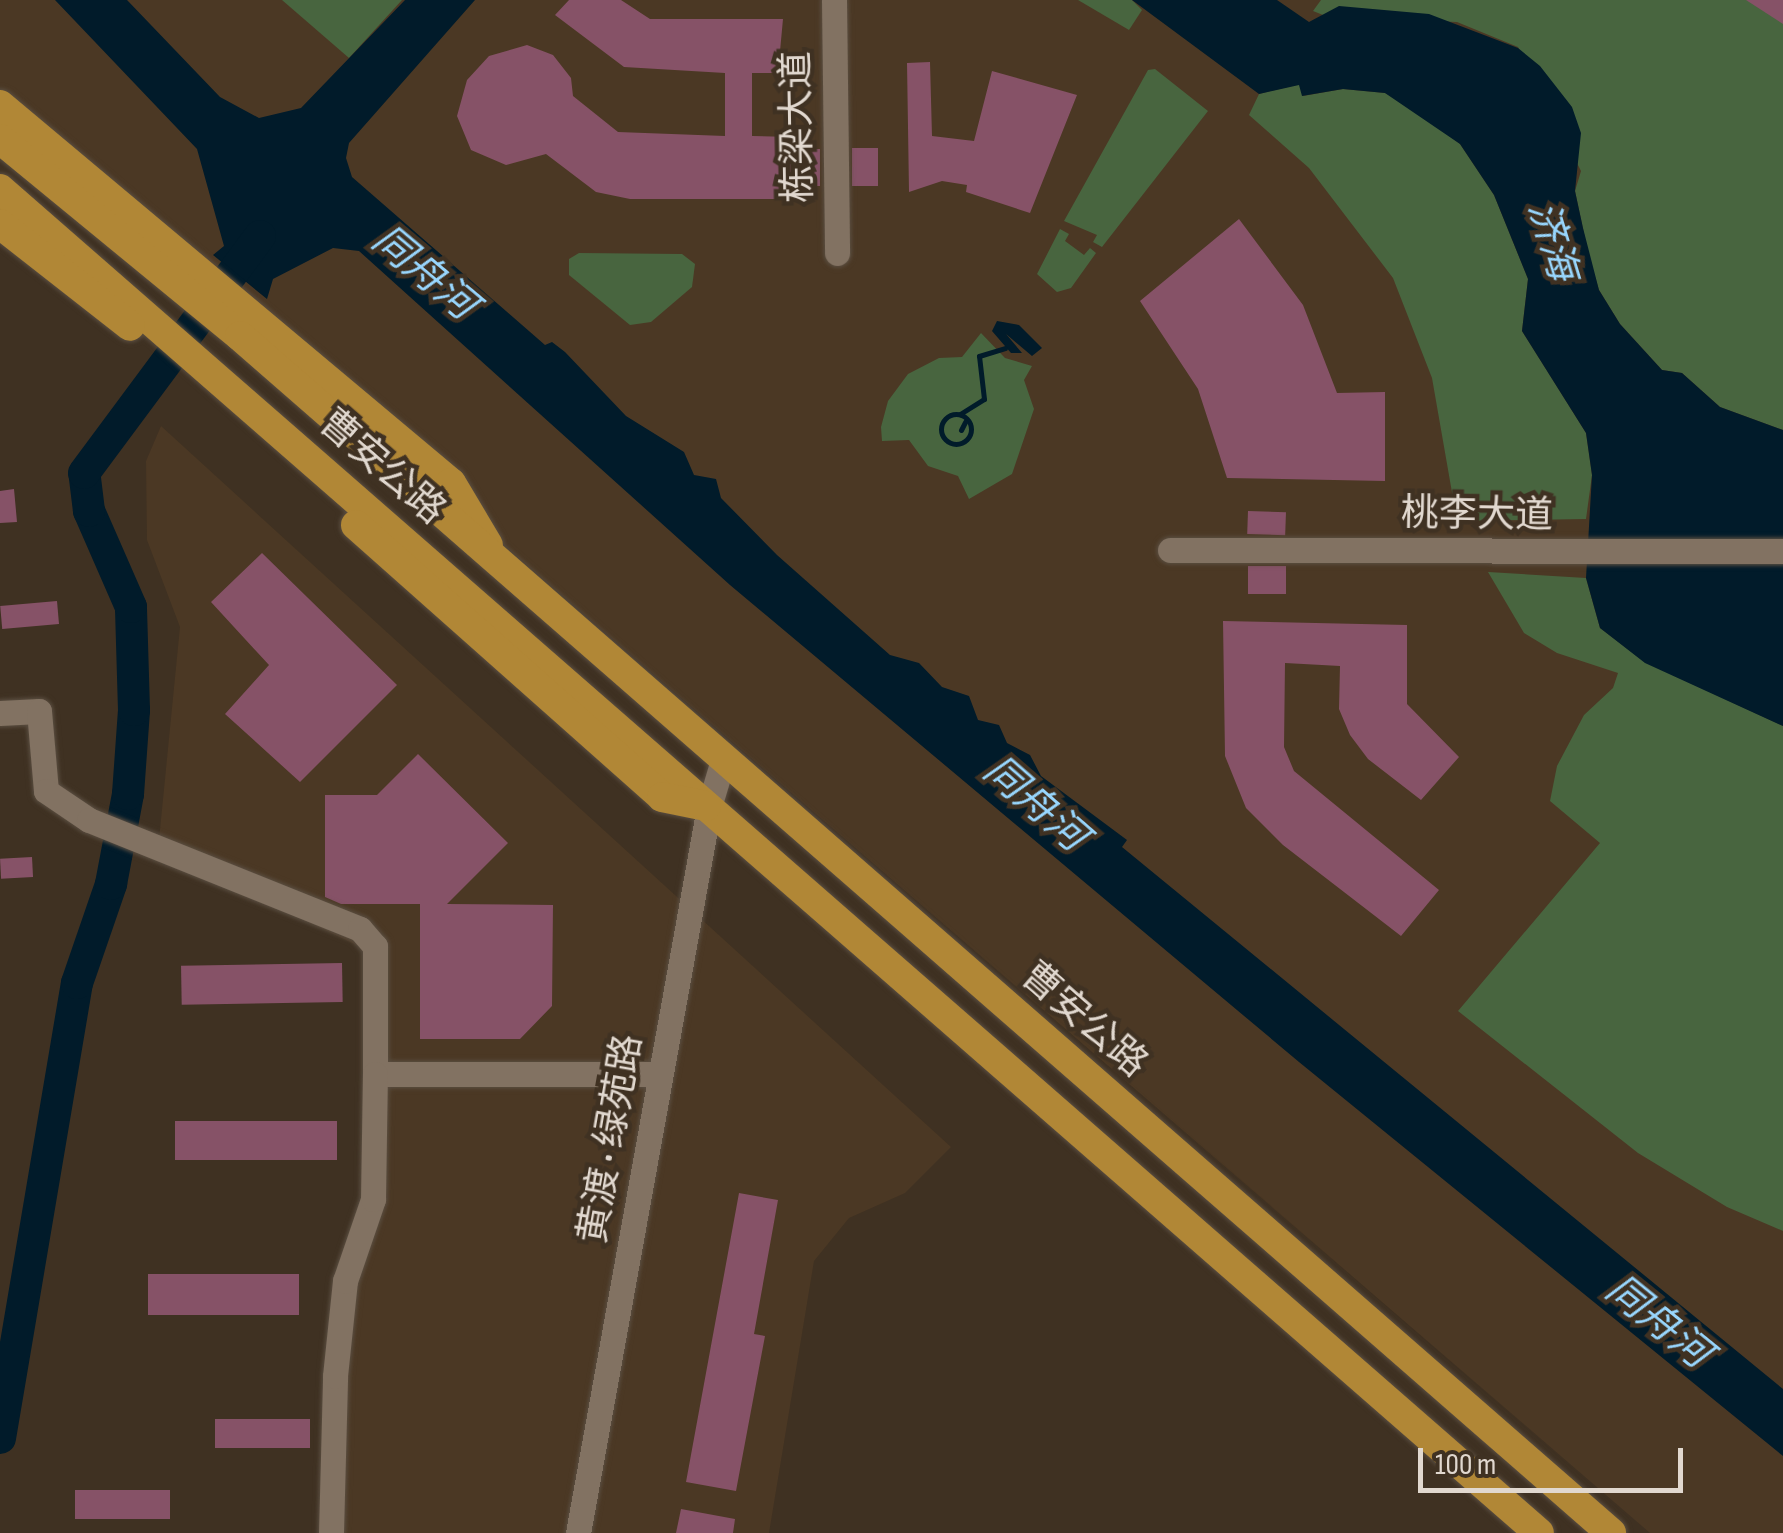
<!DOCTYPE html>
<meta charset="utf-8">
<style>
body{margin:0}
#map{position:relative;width:1783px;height:1533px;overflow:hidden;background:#3f3122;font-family:"Sofia Sans Condensed","Noto Sans SC",sans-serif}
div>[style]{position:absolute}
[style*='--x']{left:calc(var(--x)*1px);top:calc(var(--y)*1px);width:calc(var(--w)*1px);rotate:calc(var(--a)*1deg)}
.built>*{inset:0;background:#4b3824}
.green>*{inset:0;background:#48653f}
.water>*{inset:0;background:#011b2a}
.stream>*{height:5px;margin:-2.5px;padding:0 2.5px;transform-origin:2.5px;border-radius:2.5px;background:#011b2a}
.stream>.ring{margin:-2.5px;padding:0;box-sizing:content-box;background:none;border:5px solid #011b2a;border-radius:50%}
.river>*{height:32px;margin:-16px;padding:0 16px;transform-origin:16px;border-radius:16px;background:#011b2a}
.building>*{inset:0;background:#865267;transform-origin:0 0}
.roads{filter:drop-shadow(0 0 2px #5a4e41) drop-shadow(0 0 2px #5a4e41)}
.minor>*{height:25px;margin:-12.5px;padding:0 12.5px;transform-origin:12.5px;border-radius:12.5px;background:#827262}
.highway>*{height:30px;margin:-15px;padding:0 15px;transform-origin:15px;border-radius:15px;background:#b18736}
span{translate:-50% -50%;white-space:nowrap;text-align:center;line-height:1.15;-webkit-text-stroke:9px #3f3122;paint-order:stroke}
.street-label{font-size:38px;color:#e1d8cf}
.water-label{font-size:40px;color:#98d6fd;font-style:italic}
.scale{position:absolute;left:1418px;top:1448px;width:265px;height:45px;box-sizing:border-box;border:5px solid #e1d8cf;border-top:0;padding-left:12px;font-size:30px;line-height:35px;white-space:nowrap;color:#e1d8cf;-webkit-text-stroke:8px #3f3122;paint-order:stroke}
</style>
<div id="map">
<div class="built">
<i style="clip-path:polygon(0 0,1783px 0,1783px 1533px,1650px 1533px,98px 195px,0 120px)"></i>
<i style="clip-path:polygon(161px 426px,951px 1147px,905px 1193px,849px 1218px,814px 1261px,769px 1533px,327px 1533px,363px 1237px,373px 953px,158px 850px,180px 627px,147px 540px,146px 461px)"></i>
</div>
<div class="green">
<i style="clip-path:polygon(282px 0,402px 0,349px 58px)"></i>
<i style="clip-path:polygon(1078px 0,1132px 0,1142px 10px,1129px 30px)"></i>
<i style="clip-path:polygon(1321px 0,1783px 0,1783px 430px,1720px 407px,1682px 373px,1662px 370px,1620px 324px,1599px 290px,1589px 257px,1575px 191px,1581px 171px,1518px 47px,1457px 22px,1328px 17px,1313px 11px)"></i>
<i style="clip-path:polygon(1155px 69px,1208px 111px,1102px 247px,1093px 242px,1097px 235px,1064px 221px,1148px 70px)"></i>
<i style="clip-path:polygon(1300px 84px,1303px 96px,1343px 89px,1385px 93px,1418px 111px,1460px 144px,1494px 195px,1528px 279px,1522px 331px,1586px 433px,1592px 475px,1586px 519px,1457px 521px,1432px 378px,1393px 278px,1309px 168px,1249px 115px,1259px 94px)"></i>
<i style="clip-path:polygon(1060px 229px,1069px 234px,1065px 241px,1084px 255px,1090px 248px,1096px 253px,1071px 288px,1057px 292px,1037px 274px)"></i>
<i style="clip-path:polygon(579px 253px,682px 254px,695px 264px,692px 287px,651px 322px,630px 325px,569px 275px,569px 259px)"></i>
<i style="clip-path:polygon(981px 333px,1005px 358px,1032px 366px,1024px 380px,1034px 409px,1012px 474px,969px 499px,958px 476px,928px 466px,909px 440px,882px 441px,881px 427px,888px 401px,908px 374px,939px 358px,962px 357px)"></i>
<i style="clip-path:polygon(1488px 572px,1586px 578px,1600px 628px,1645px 662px,1783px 726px,1783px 1231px,1727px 1207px,1638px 1153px,1458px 1011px,1600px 843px,1550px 801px,1557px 766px,1584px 715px,1613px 688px,1618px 673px,1557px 653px,1524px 633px)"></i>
</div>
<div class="water">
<i style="clip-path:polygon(55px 0,127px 0,220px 97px,259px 118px,301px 108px,405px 0,475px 0,349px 143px,346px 158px,352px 177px,545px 345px,552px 342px,565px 352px,626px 416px,684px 452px,694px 475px,716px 479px,721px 498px,777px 555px,890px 655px,919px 663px,942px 687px,969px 696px,978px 720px,999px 725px,1007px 743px,1030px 755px,1041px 776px,1127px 840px,1122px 847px,1783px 1389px,1783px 1456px,1299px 1062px,730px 585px,359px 251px,333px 248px,273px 279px,267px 299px,213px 255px,224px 246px,197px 149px)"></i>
<i style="clip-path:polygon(1132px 0,1277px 0,1309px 22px,1339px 6px,1429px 14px,1518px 48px,1540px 66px,1572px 107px,1581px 133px,1575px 191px,1583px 228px,1599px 290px,1620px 324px,1662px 370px,1682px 373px,1720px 407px,1783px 430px,1783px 726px,1645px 663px,1600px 628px,1586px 578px,1592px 475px,1586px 433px,1522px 331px,1528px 279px,1494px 195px,1460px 144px,1385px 93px,1343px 89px,1302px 96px,1299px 85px,1259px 94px)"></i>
<i style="clip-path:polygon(997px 321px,1019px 325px,1042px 348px,1032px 356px,1006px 334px,1022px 353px,1011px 353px,992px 331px)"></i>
</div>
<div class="stream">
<i style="--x:960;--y:414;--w:28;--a:-32"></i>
<i style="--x:984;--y:399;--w:43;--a:-96.6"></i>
<i style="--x:979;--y:356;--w:27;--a:-17"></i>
<i class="ring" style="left:941px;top:414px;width:25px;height:25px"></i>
<i style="--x:961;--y:430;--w:9;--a:-63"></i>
</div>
<div class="river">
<i style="--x:0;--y:1438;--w:461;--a:-80.4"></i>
<i style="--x:77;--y:983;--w:105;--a:-71"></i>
<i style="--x:111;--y:884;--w:92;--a:-79.3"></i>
<i style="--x:128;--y:794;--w:84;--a:-85.9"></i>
<i style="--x:134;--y:710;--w:103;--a:-91.7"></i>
<i style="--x:131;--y:607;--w:105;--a:-113.6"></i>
<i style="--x:89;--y:511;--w:38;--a:-97"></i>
<i style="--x:84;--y:473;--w:295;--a:-53.4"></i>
</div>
<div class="building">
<i style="clip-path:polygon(569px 0,621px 0,650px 19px,783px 19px,778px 73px,752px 73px,752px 136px,793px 137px,793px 149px,820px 149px,820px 186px,794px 186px,794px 199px,630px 199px,596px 192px,546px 154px,506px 165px,471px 150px,457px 116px,467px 80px,489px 56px,527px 45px,553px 55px,571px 78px,573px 96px,618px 132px,725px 136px,725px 73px,624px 67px,555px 15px)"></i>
<i style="clip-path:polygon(1746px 0,1783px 0,1783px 24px)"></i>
<i style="clip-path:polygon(930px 62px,932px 136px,974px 141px,992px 71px,1077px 95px,1030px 213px,966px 192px,967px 185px,942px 181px,909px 192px,907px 63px)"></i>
<i style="left:878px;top:148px;width:38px;height:26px;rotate:90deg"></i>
<i style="clip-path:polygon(1239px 219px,1303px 305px,1337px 393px,1385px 392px,1385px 481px,1227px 478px,1198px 389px,1140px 301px)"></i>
<i style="clip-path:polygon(14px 489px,17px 522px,0 523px,0 491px)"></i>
<i style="left:1248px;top:511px;width:38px;height:23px;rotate:2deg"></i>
<i style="clip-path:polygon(262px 553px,397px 685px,300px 782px,225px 714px,269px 665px,211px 602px)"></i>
<i style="left:1248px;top:566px;width:38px;height:28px"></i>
<i style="left:57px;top:601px;width:23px;height:57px;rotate:85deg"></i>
<i style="clip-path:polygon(1223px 621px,1407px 625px,1407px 704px,1459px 757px,1421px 800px,1368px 759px,1350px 735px,1339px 709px,1340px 666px,1285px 663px,1284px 747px,1294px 771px,1439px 890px,1401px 936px,1283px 845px,1246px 808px,1225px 756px)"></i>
<i style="clip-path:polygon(418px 754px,508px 843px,447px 904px,553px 905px,552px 1006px,520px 1039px,420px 1039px,420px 904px,341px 904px,325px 897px,325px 795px,377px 795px)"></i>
<i style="left:32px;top:857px;width:20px;height:32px;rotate:87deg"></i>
<i style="left:342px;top:963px;width:39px;height:161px;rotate:89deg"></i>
<i style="left:337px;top:1121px;width:39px;height:162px;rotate:90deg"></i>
<i style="clip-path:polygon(739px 1193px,778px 1200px,754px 1334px,765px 1336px,736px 1491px,686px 1482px)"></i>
<i style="left:299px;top:1274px;width:41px;height:151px;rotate:90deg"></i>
<i style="left:215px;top:1419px;width:95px;height:29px"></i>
<i style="left:75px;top:1490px;width:95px;height:29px"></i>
<i style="clip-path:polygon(681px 1509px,735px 1519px,733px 1533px,676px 1533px)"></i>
</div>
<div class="roads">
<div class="minor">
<i style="--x:834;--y:0;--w:253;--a:89.3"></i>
<i style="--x:1170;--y:550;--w:613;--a:0.09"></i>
<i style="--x:0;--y:713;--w:39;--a:-3"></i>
<i style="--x:39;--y:711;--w:80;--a:85"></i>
<i style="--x:46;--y:791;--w:52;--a:34"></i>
<i style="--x:89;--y:820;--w:292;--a:21.9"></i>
<i style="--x:360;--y:929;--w:23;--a:49"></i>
<i style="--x:375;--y:946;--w:128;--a:90"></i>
<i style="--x:375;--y:1074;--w:285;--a:0"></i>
<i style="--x:331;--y:1533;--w:157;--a:-88.5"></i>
<i style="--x:335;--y:1376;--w:96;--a:-84"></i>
<i style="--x:345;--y:1281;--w:87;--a:-71.1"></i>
<i style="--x:373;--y:1199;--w:125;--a:-89.1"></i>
<i style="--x:578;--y:1533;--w:738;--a:-79.77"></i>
<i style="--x:709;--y:807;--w:49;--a:-73.4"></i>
</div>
<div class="highway">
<i style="--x:0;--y:105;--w:588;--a:39.97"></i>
<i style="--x:451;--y:483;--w:72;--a:59.2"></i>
<i style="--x:0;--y:139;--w:310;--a:39.4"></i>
<i style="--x:240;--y:336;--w:1820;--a:41.12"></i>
<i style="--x:0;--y:189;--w:2043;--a:41.13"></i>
<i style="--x:0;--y:224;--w:165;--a:38.1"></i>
<i style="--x:356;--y:525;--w:409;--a:41.6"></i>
<i style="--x:662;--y:797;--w:45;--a:11.6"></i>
</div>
</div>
<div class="street-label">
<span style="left:798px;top:127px;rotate:-91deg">栋梁大道</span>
<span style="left:382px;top:467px;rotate:41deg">曹安公路</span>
<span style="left:1477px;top:515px;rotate:1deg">桃李大道</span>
<span style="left:1084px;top:1020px;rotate:41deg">曹安公路</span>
<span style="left:611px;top:1139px;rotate:-80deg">黄渡 • 绿苑路</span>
</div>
<div class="water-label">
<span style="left:1552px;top:241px;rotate:73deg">济海</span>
<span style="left:424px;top:273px;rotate:40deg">同舟河</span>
<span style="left:1035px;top:804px;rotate:41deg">同舟河</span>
<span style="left:1658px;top:1322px;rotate:39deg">同舟河</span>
</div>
<div class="scale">100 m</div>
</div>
